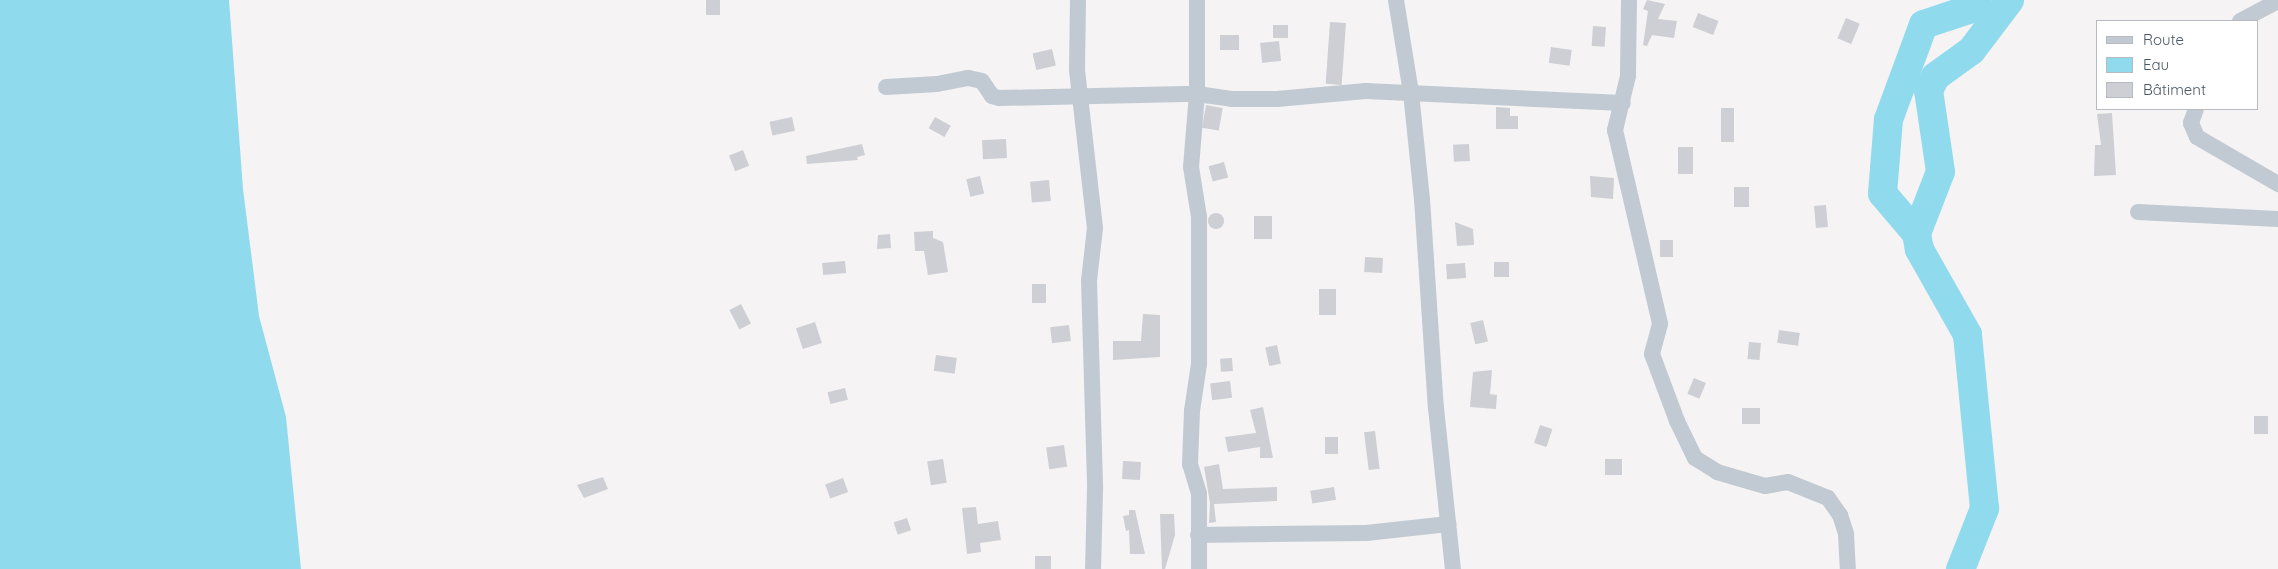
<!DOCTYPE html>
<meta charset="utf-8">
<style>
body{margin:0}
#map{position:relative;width:2278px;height:569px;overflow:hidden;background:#f5f3f3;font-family:Quicksand,sans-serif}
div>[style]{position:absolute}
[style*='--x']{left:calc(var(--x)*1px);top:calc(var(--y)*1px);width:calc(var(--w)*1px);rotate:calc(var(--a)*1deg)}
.water>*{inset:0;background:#90daee}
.river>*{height:29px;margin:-14.5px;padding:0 14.5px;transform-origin:14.5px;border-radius:14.5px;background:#90daee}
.building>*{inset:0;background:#cdcfd5;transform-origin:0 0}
.round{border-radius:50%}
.minor>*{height:16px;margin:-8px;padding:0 8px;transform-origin:8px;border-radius:8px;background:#c1cad2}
span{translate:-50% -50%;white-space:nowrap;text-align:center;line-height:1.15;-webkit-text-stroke:4px #fff;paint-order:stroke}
.legend{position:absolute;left:2096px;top:20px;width:162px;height:90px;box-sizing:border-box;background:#fff;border:1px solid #b7bbc0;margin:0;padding:6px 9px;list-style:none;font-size:15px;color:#4a5661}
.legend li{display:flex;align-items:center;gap:10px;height:25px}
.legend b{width:25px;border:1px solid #b7bbc0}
</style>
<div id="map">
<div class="water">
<i style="clip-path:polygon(0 0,229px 0,243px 189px,259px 316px,286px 417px,301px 569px,0 569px)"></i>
</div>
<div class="river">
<i style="--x:1916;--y:233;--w:52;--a:-130.4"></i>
<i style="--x:1882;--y:193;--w:74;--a:-85.4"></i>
<i style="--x:1888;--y:119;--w:101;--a:-69.8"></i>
<i style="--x:1923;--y:24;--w:47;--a:-18.4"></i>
<i style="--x:1968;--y:9;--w:12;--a:-48"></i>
<i style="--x:1960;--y:569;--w:66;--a:-68.5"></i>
<i style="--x:1984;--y:508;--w:175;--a:-95.6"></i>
<i style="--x:1967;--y:334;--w:98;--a:-119.5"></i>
<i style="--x:1919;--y:249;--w:16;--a:-101"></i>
<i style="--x:1916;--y:233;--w:66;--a:-68.8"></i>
<i style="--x:1940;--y:171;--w:82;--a:-98.4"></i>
<i style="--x:1928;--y:90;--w:16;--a:-63"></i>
<i style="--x:1935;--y:76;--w:44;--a:-35.8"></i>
<i style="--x:1971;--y:50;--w:63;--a:-52.8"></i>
</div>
<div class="building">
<i style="left:706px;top:0;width:14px;height:15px"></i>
<i style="clip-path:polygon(1647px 0,1665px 4px,1658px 19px,1677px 21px,1674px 38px,1652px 35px,1647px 46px,1643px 45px,1648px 11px,1643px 9px)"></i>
<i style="left:1698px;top:13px;width:22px;height:15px;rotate:21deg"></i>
<i style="left:1846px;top:18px;width:15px;height:22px;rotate:23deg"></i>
<i style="left:1330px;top:22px;width:16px;height:62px;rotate:4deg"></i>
<i style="left:1288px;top:25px;width:13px;height:15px;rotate:90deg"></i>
<i style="left:1593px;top:26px;width:13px;height:20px;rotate:4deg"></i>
<i style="left:1220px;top:35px;width:19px;height:15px"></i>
<i style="left:1279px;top:41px;width:20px;height:19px;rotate:84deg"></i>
<i style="left:1551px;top:47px;width:21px;height:16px;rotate:8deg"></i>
<i style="left:1052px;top:49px;width:17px;height:20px;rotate:77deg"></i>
<i style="left:1206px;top:105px;width:17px;height:23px;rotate:10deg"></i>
<i style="clip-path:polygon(1496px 107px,1510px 108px,1510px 116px,1518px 116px,1518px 129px,1496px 129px)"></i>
<i style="left:1721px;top:108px;width:13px;height:34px"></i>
<i style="clip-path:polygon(2112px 113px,2116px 175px,2094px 176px,2095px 145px,2101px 145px,2097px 114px)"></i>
<i style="left:792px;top:117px;width:14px;height:23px;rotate:78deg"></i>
<i style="left:935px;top:117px;width:18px;height:13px;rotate:29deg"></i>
<i style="left:1006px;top:139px;width:19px;height:24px;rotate:87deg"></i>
<i style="clip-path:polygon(862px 144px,865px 155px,857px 157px,858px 160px,807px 164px,806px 156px)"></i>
<i style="left:1469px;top:144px;width:17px;height:16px;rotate:87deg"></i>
<i style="left:1693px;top:147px;width:27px;height:15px;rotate:90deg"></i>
<i style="left:743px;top:150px;width:17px;height:15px;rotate:69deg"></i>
<i style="left:1224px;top:162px;width:16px;height:16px;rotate:75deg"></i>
<i style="left:980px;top:176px;width:18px;height:14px;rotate:77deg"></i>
<i style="clip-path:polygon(1590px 176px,1614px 178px,1613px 199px,1591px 197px)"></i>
<i style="left:1049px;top:180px;width:21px;height:19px;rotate:85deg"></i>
<i style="left:1734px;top:187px;width:15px;height:20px"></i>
<i style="left:1826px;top:205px;width:22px;height:12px;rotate:85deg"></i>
<i class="round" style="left:1208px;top:213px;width:16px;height:16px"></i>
<i style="left:1254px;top:216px;width:18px;height:23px"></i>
<i style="clip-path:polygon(1455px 222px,1473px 229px,1474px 245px,1457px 246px)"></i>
<i style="clip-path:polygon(933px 231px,933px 238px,943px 242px,948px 272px,928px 275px,924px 251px,915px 251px,914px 232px)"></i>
<i style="clip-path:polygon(890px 234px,891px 248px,877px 249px,878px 235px)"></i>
<i style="left:1660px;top:240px;width:13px;height:17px"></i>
<i style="left:1365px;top:257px;width:18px;height:15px;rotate:3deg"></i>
<i style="left:845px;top:261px;width:12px;height:23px;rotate:85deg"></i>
<i style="left:1494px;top:262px;width:15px;height:15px"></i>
<i style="left:1465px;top:263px;width:15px;height:19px;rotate:86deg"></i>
<i style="left:1032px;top:284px;width:14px;height:19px"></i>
<i style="left:1319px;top:289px;width:17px;height:26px"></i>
<i style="left:741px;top:304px;width:22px;height:13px;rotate:63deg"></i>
<i style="clip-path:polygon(1143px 314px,1160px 315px,1160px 357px,1113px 360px,1113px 341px,1141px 341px)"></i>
<i style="left:1483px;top:320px;width:22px;height:13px;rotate:77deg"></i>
<i style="left:815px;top:322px;width:22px;height:20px;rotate:72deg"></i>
<i style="left:1069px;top:325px;width:16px;height:19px;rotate:83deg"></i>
<i style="left:1779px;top:330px;width:21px;height:13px;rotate:8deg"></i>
<i style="left:1749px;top:342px;width:12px;height:17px;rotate:5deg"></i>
<i style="left:1277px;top:345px;width:19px;height:12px;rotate:78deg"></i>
<i style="left:936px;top:355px;width:21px;height:16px;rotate:8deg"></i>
<i style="left:1232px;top:358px;width:13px;height:12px;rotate:86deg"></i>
<i style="clip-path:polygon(1492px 370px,1490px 394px,1497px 395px,1496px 409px,1470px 407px,1473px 372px)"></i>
<i style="left:1694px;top:378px;width:13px;height:17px;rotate:23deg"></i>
<i style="left:1230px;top:381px;width:17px;height:20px;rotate:83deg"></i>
<i style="left:845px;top:388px;width:12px;height:18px;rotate:76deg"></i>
<i style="clip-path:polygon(1263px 407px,1273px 458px,1260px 458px,1260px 447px,1228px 452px,1225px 437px,1256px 433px,1250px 410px)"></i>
<i style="left:1742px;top:408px;width:18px;height:16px"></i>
<i style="left:2254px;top:416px;width:14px;height:18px"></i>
<i style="left:1540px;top:425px;width:13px;height:19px;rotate:18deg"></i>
<i style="left:1375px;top:431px;width:38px;height:11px;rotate:83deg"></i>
<i style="left:1325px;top:437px;width:13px;height:17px"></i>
<i style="left:1064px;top:445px;width:22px;height:18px;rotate:82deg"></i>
<i style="left:943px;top:459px;width:24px;height:16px;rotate:81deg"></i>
<i style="left:1605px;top:459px;width:17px;height:16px"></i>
<i style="left:1123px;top:461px;width:18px;height:18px;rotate:3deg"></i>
<i style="clip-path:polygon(1219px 464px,1223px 489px,1277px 487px,1277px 501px,1214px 504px,1216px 522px,1209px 523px,1210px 503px,1204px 467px)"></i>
<i style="clip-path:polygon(603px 477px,608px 489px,584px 498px,577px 485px)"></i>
<i style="left:843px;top:478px;width:15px;height:19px;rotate:70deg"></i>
<i style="left:1334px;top:487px;width:13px;height:24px;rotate:81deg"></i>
<i style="clip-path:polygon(976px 507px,978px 524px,998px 521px,1001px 540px,980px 543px,981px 552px,967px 554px,962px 508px)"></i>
<i style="clip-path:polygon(1129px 510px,1135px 510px,1145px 554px,1130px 554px,1129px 530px,1126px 531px,1123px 516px,1129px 515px)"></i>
<i style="clip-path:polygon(1160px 514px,1174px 514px,1175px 535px,1165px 569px,1162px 569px)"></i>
<i style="left:907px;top:518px;width:13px;height:14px;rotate:72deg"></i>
<i style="left:1035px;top:556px;width:16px;height:13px"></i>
</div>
<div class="minor">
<i style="--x:1078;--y:0;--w:70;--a:90.8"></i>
<i style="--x:1077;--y:70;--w:159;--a:83.5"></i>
<i style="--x:1095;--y:228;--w:53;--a:96.5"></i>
<i style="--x:1089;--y:281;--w:208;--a:88.3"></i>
<i style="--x:1095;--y:489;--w:80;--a:91.4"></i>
<i style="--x:1197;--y:0;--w:94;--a:90"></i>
<i style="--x:1197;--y:94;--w:73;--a:94.7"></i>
<i style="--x:1191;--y:167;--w:51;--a:80.9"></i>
<i style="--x:1199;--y:217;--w:147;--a:90"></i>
<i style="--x:1199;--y:364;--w:48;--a:98.5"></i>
<i style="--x:1192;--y:411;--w:53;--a:92.2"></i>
<i style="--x:1190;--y:464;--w:31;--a:73"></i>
<i style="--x:1199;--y:494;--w:75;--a:90"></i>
<i style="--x:1396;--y:0;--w:94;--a:80.8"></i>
<i style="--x:1411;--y:93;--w:107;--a:84.1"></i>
<i style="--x:1422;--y:199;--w:209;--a:86.2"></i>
<i style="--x:1436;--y:408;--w:162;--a:84"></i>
<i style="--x:1629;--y:0;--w:76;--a:90.8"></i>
<i style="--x:1628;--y:76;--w:56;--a:103.5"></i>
<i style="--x:1615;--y:130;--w:199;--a:76.9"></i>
<i style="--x:1660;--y:324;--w:31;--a:105"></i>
<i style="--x:1652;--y:354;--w:72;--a:69.5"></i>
<i style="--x:1677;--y:421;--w:41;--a:64.1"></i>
<i style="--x:1695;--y:458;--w:26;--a:32"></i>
<i style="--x:1717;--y:472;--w:50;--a:16.3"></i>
<i style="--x:1765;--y:486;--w:23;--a:-10"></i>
<i style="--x:1788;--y:482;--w:43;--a:21.8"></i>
<i style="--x:1828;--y:498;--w:21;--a:55"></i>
<i style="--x:1840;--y:515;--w:20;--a:72"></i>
<i style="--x:1846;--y:534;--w:35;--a:87"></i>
<i style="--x:2240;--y:21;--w:43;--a:-27.8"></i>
<i style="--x:886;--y:87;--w:51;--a:-3.4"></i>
<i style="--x:937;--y:84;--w:32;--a:-11"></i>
<i style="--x:968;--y:78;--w:14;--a:12"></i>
<i style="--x:982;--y:81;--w:18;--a:56"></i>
<i style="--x:992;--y:96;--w:7;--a:16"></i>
<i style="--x:999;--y:98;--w:198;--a:-1.2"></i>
<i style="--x:1197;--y:94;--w:35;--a:8"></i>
<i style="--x:1232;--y:99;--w:45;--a:0"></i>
<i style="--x:1277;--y:99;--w:89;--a:-5.1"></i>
<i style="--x:1366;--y:91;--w:257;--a:2.7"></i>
<i style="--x:2196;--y:109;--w:15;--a:110"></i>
<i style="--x:2191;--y:123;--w:15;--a:67"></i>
<i style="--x:2197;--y:137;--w:94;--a:30.1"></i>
<i style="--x:2138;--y:212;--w:140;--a:2.9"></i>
<i style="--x:1198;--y:535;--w:168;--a:-0.7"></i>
<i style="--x:1366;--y:533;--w:83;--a:-6.2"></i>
</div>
<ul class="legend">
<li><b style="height:6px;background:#c1cad2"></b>Route</li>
<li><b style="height:14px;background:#90daee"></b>Eau</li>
<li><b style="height:14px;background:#cdcfd5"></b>Bâtiment</li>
</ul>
</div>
